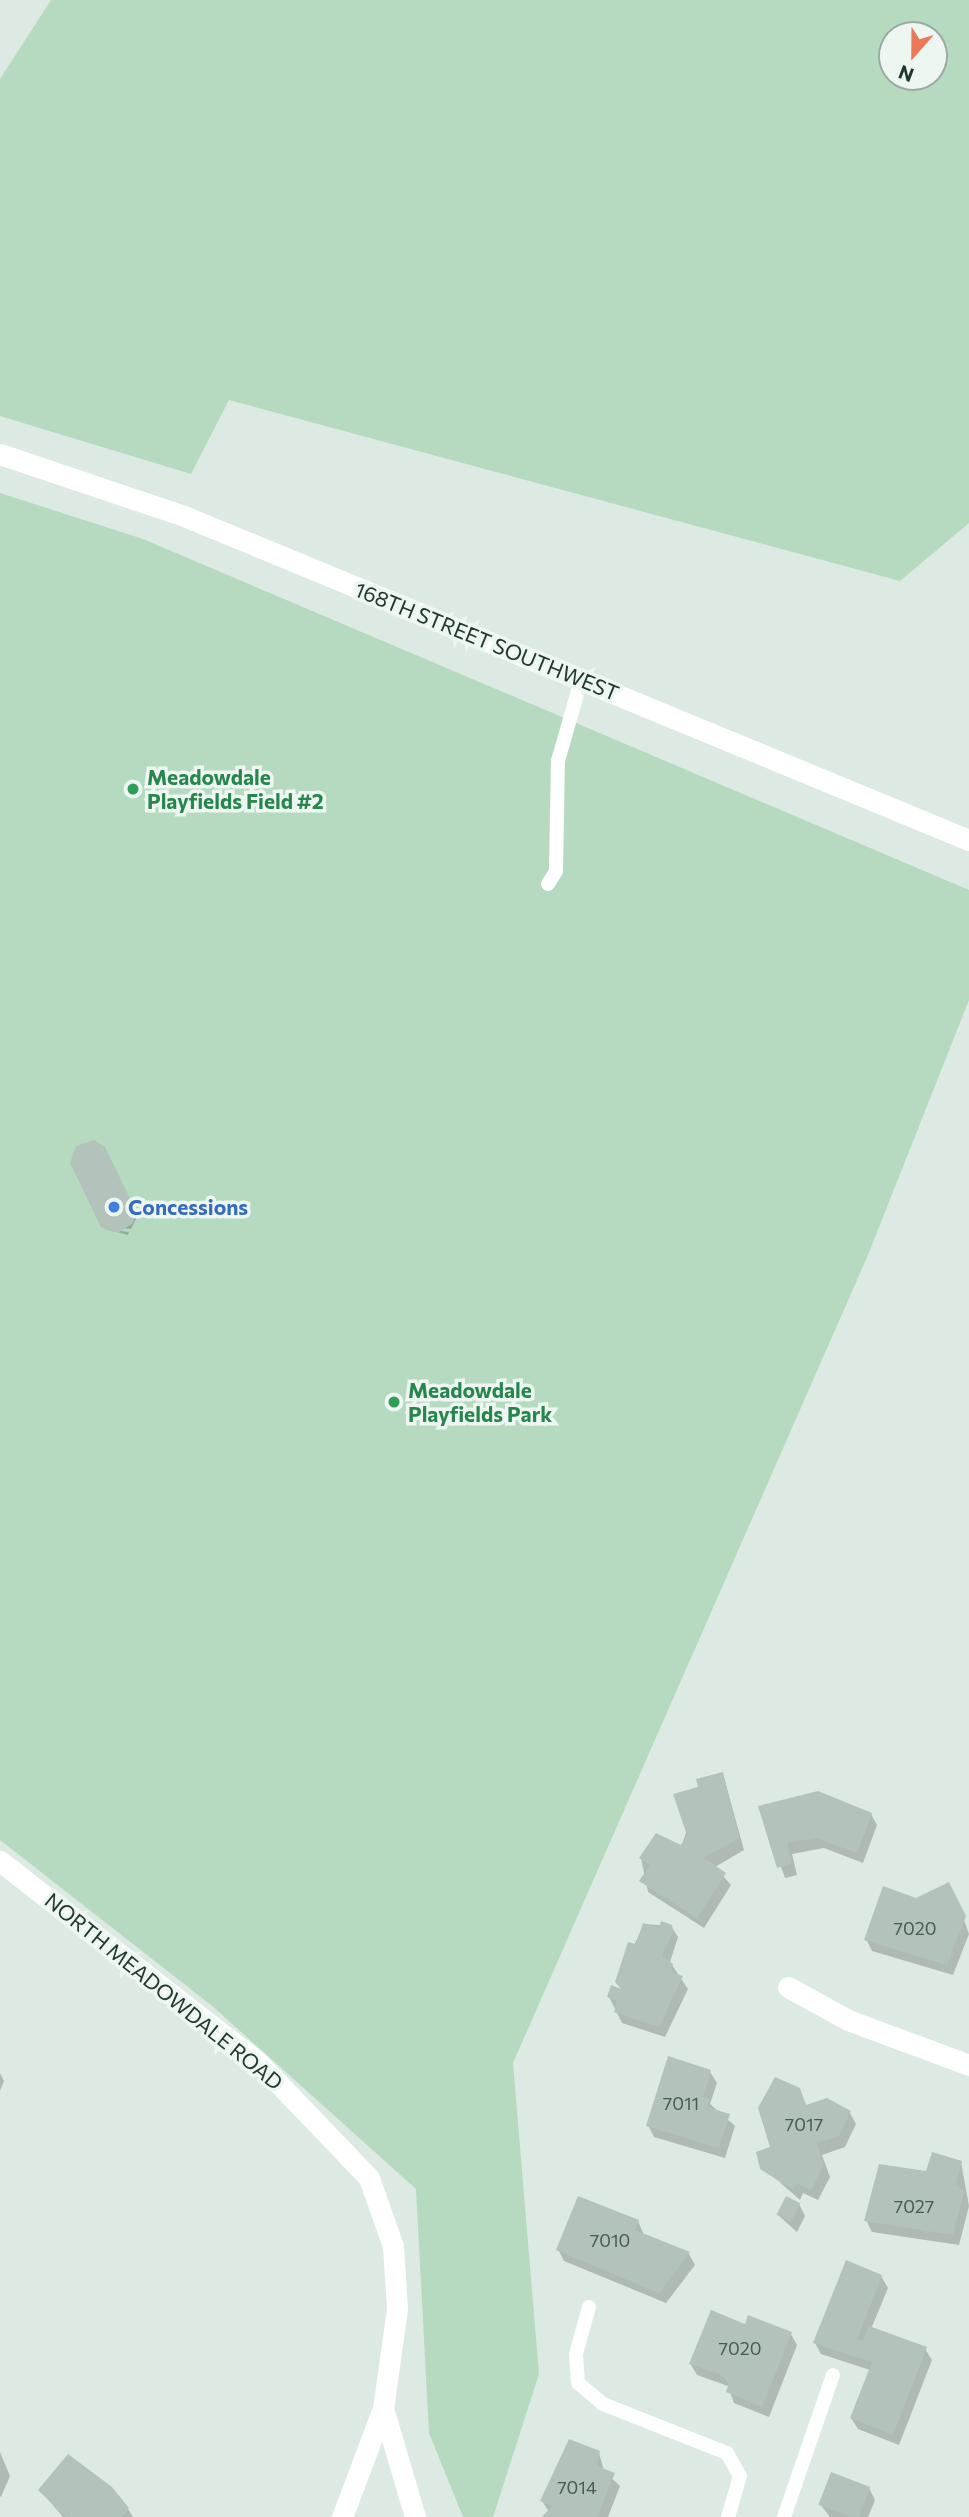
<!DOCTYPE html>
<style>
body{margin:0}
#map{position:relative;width:969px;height:2517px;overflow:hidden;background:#dde9e3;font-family:Commissioner,sans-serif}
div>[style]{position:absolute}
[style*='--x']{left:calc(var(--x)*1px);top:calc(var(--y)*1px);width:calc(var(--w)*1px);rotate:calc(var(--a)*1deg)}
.green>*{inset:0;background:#b6dabf}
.shadow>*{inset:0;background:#0003}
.building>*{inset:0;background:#b3c3bc;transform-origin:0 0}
.lane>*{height:14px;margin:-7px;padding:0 7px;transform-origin:7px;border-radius:7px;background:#fff}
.street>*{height:21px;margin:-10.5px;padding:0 10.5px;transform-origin:10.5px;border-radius:10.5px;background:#fff}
.dots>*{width:19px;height:19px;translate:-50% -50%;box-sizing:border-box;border:4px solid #edf6f1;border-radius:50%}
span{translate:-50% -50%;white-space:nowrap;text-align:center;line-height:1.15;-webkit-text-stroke:7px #edf6f1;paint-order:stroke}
.number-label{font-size:18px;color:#455b53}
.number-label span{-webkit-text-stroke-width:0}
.street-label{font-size:21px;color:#203830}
.leisure-label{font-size:21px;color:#27864d;font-weight:700}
.left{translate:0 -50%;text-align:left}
.shop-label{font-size:21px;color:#366cbe;font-weight:700}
.north{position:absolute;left:878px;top:21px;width:70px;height:70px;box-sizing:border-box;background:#edf6f1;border:2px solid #9baaa4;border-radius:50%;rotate:201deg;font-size:19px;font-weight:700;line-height:28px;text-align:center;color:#203830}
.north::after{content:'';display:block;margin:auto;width:24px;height:32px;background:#ed7857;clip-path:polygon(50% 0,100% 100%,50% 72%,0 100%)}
</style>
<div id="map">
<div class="green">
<i style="clip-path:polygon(evenodd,51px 0,969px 0,969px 523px,900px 581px,229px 400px,191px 474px,0 416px,0 79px,51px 0,892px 35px,934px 35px,934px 77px,892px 77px,892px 35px)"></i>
<i style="clip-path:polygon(0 493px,143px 539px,969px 890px,969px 1000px,868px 1255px,513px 2063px,539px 2374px,493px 2517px,463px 2517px,429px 2433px,416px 2189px,211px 2005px,0 1840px)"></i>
</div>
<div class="shadow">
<i style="clip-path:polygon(84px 1143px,107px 1154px,137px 1217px,131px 1229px,102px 1226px,72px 1163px)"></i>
<i style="clip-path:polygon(104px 1229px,129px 1232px,128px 1235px)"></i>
<i style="clip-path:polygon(723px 1774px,744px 1850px,715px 1867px,731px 1885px,704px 1928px,648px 1892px,641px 1858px,681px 1848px,700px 1789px)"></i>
<i style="clip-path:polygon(760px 1808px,871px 1814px,877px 1825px,863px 1863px,824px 1848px,792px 1854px,797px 1875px,785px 1878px)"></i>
<i style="clip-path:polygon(955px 1895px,969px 1934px,953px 1975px,872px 1951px,866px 1939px,917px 1900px)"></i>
<i style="clip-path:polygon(644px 1924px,671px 1926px,678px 1937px,670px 1962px,688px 1989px,665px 2037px,622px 2023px,609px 1997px,623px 1991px,617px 1982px)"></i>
<i style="clip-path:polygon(710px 2072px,717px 2083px,710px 2104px,735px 2126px,725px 2158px,654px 2137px,648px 2125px)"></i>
<i style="clip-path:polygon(0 2073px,4px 2081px,0 2091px)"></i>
<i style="clip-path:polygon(799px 2090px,807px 2107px,850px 2113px,856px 2124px,845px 2147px,822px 2155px,830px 2177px,818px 2200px,803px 2193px,800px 2200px,766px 2170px)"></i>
<i style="clip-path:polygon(961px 2162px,969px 2206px,959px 2245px,872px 2232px,866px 2220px,928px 2173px)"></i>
<i style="clip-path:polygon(799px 2204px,805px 2216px,797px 2232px,778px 2215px)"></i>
<i style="clip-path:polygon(638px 2221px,644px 2235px,689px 2254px,695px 2265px,666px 2303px,564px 2261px,558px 2249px)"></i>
<i style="clip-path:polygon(881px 2276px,888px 2288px,871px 2329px,925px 2349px,932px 2360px,899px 2445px,858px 2429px,851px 2418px,870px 2370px,821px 2354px,815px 2343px)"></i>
<i style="clip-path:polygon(746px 2326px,791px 2334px,797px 2345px,769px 2417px,734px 2403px,728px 2386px,697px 2375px,690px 2363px)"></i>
<i style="clip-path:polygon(0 2452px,10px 2476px,1px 2497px,0 2496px)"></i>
<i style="clip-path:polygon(599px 2453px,604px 2471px,620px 2486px,608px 2517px,544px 2517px,549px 2512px,542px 2501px)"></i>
<i style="clip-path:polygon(869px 2488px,875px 2500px,868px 2517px,830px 2517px,820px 2504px)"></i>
<i style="clip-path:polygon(40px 2490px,128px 2509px,133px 2517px,63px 2517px)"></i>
</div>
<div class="building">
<i style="clip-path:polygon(94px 1140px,105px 1147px,136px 1211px,133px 1223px,118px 1233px,101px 1227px,70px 1163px,76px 1146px)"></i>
<i style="clip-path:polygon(723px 1772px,739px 1838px,704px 1858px,726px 1873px,697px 1918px,639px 1881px,650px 1865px,639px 1858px,656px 1833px,681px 1845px,687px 1835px,673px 1794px,698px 1787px,696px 1779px)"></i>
<i style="clip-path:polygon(818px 1791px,872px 1813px,857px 1853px,816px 1838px,787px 1843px,792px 1863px,777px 1868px,758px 1806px)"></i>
<i style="clip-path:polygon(949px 1882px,966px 1916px,947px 1965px,864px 1940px,883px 1886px,916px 1898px)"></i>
<i style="clip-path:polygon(661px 1921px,672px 1925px,673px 1932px,662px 1956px,673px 1964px,671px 1972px,683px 1976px,659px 2027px,614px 2012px,617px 2001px,607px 1997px,611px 1985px,621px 1989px,615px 1982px,628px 1942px,636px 1944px,643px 1923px,659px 1928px)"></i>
<i style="clip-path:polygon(668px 2056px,711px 2070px,703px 2097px,710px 2099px,707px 2107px,730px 2114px,719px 2148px,646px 2126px)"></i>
<i style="clip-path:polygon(775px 2077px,800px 2088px,806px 2105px,827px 2098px,851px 2111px,839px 2136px,817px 2143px,824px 2165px,811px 2190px,797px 2183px,793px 2190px,760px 2169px,756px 2152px,770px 2147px,758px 2108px)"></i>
<i style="clip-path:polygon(932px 2152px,962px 2161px,956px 2185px,964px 2192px,953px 2235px,864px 2221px,879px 2164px,926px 2171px)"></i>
<i style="clip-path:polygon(578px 2196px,639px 2220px,635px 2230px,690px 2252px,659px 2293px,556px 2250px)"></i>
<i style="left:786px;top:2196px;width:16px;height:21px;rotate:27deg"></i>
<i style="clip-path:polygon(846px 2260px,882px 2275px,857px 2339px,863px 2341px,869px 2326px,927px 2347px,893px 2435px,850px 2418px,872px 2362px,813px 2343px)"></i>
<i style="clip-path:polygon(711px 2310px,745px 2324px,748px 2315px,792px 2332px,762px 2407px,726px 2392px,729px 2383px,720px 2374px,689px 2364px)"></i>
<i style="clip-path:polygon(569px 2439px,600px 2451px,597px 2466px,615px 2473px,597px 2517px,542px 2517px,552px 2506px,540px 2501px)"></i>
<i style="clip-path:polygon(68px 2454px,112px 2487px,129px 2508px,121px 2517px,66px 2517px,38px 2490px)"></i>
<i style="left:831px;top:2472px;width:42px;height:35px;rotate:21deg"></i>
</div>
<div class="lane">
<i style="--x:548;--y:884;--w:15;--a:-58"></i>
<i style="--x:556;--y:871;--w:110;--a:-89"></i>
<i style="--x:558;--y:761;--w:84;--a:-74.1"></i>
<i style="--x:589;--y:2307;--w:49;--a:105.5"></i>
<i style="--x:576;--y:2354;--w:29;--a:86"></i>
<i style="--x:578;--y:2383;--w:33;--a:40"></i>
<i style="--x:603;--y:2404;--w:133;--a:21.6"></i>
<i style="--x:727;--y:2453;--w:26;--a:61"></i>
<i style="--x:740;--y:2476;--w:43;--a:106.3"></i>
<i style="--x:784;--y:2517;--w:150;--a:-71"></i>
</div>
<div class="street">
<i style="--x:0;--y:454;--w:194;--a:18.6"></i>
<i style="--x:184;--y:516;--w:849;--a:22.43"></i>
<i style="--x:0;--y:1861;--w:324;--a:37.9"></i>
<i style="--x:256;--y:2060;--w:163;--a:46.2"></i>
<i style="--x:369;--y:2178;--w:72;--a:70.6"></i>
<i style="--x:393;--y:2246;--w:63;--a:86.4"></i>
<i style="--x:397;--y:2309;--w:100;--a:98"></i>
<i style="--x:383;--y:2408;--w:116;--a:110.6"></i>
<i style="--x:788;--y:1987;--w:68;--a:28.8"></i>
<i style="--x:848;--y:2020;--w:129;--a:20.4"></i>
<i style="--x:383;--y:2408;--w:114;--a:73.6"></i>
</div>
<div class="dots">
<i style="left:133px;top:789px;background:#2e9e5b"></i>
<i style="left:114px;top:1207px;background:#3f7fe0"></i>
<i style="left:394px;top:1402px;background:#2e9e5b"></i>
</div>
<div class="number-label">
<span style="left:915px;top:1928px">7020</span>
<span style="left:681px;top:2103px">7011</span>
<span style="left:804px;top:2124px">7017</span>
<span style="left:914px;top:2206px">7027</span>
<span style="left:610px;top:2240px">7010</span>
<span style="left:740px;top:2348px">7020</span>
<span style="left:577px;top:2487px">7014</span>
</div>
<div class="street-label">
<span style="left:487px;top:641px;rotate:22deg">168TH STREET SOUTHWEST</span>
<span style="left:164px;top:1991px;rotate:39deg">NORTH MEADOWDALE ROAD</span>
</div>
<div class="leisure-label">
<span class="left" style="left:147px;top:789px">Meadowdale<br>Playfields Field #2</span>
<span class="left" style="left:408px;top:1402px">Meadowdale<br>Playfields Park</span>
</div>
<div class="shop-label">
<span class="left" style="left:128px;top:1207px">Concessions</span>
</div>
<div class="north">N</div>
</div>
